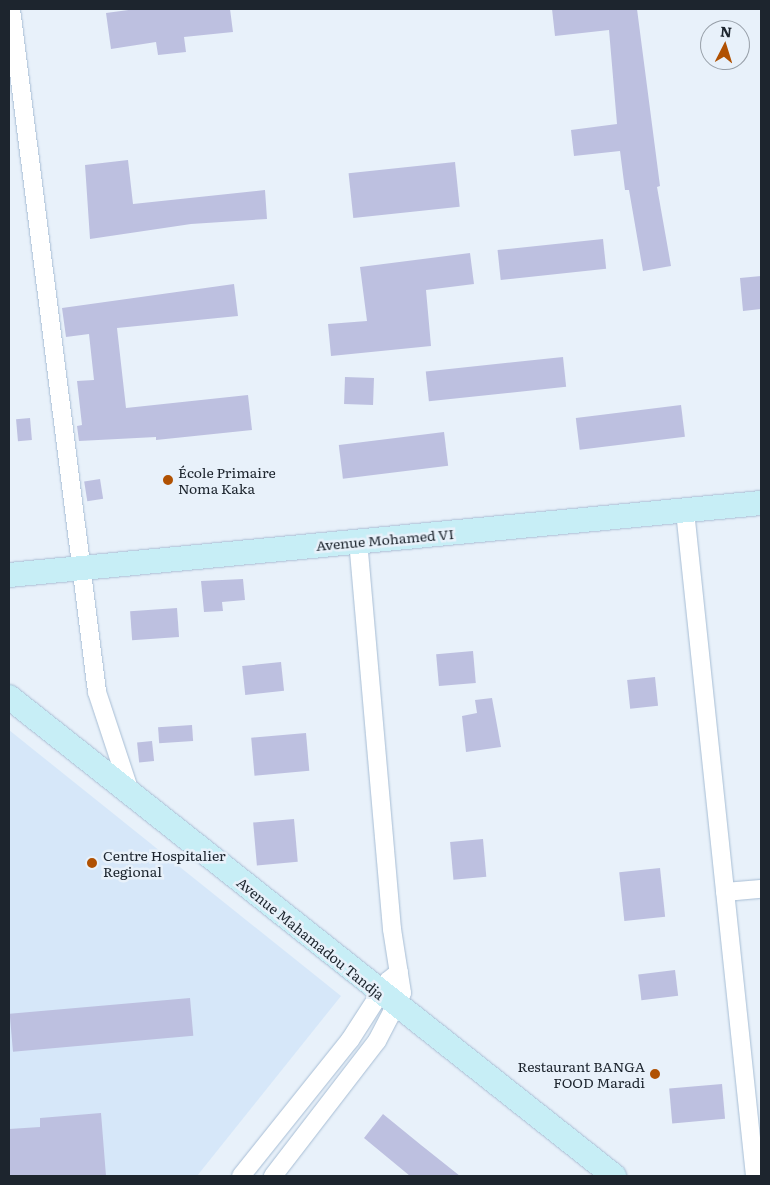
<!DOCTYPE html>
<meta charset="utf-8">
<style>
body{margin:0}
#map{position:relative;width:770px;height:1185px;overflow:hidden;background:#e8f1fa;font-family:Literata,serif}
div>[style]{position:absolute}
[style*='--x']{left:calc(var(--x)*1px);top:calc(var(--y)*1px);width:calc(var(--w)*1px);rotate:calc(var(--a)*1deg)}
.built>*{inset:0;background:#d6e7f9}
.building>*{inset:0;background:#bdc0e0;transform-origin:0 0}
.roads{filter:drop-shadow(0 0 1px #a7bdd4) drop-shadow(0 0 1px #a7bdd4)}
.street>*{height:18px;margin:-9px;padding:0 9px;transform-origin:9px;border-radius:9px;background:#fff}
.secondary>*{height:24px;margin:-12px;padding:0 12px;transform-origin:12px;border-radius:12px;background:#c7eef6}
.dots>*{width:14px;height:14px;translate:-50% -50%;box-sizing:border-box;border:2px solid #e8f1fa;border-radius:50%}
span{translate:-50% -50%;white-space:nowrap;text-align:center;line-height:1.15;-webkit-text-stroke:5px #e8f1fa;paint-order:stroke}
.poi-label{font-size:14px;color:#1d252e}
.left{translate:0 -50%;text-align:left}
.right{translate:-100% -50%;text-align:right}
.street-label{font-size:14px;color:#1d252e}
.frame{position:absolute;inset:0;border:10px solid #1d252e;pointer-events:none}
.north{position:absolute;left:700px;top:20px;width:50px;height:50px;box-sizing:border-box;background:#e8f1fa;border:1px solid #979fa8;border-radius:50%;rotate:5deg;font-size:14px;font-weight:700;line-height:20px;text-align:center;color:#1d252e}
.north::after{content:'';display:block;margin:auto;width:18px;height:22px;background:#b05102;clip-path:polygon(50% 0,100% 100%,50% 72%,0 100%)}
</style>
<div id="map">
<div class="built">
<i style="clip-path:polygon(9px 730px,341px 996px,197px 1176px,9px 1176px)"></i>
</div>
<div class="building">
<i style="clip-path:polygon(136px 9px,230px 9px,233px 32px,184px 37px,186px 52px,158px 55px,156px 42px,111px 49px,106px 13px)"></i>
<i style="clip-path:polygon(552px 9px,637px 9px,660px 186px,657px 187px,671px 266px,643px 271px,629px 190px,625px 190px,620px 151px,574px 156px,571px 130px,617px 124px,609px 30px,555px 36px)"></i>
<i style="clip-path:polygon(128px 160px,133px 204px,265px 190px,267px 219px,191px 224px,90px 239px,85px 165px)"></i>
<i style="left:455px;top:162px;width:45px;height:107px;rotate:84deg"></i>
<i style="left:603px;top:239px;width:30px;height:106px;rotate:84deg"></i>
<i style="clip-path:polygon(470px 253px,474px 284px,426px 290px,431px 346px,331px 356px,328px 324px,367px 321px,360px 267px)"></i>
<i style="clip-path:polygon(761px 276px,761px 309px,743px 311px,740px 278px)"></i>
<i style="clip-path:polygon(234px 284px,238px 316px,117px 328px,126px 408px,248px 395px,252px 430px,156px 440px,156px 437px,79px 441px,77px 426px,82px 425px,77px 381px,94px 380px,89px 334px,66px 337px,62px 308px)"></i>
<i style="left:563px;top:357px;width:30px;height:138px;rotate:84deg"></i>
<i style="left:345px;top:377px;width:29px;height:27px;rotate:2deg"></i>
<i style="left:681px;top:405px;width:32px;height:106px;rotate:83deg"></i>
<i style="left:30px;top:418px;width:22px;height:14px;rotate:85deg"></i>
<i style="left:444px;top:432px;width:34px;height:106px;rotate:83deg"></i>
<i style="left:100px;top:479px;width:20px;height:16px;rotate:81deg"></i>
<i style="clip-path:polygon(243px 579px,245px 600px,222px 602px,223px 611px,204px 612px,201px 581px)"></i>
<i style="left:177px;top:608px;width:29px;height:47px;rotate:86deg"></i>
<i style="left:473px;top:651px;width:32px;height:37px;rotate:85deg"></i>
<i style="left:281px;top:662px;width:29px;height:39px;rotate:84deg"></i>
<i style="left:655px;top:677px;width:29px;height:28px;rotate:84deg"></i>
<i style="clip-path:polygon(492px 698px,501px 747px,466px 752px,462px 716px,477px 713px,475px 700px)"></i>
<i style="left:192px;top:725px;width:16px;height:34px;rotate:86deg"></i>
<i style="left:306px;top:733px;width:38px;height:55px;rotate:85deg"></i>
<i style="left:152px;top:741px;width:20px;height:15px;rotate:84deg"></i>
<i style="left:294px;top:819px;width:43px;height:41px;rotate:85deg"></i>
<i style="left:483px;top:839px;width:38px;height:33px;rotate:85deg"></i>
<i style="left:660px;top:868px;width:49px;height:41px;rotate:84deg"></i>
<i style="left:675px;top:970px;width:26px;height:37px;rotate:83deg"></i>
<i style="left:190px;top:998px;width:38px;height:181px;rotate:85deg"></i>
<i style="left:722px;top:1084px;width:35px;height:53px;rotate:85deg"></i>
<i style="clip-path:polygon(101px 1113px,106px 1176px,9px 1176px,9px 1129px,40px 1127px,40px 1118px)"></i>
<i style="clip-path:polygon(383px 1114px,421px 1145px,460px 1176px,410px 1176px,364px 1138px)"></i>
</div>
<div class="roads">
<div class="street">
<i style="--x:11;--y:9;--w:688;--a:82.82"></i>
<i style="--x:97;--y:692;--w:105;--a:71.7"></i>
<i style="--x:685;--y:511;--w:669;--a:83.99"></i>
<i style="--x:725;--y:892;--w:36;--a:-5"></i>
<i style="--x:241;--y:1176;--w:174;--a:-51.3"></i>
<i style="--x:350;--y:1040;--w:70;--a:-57.2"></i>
<i style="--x:388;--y:981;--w:14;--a:-39"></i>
<i style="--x:273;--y:1176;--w:170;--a:-52.4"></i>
<i style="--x:377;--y:1041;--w:54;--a:-62.5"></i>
<i style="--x:402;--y:993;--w:65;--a:-98.9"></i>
<i style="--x:392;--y:929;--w:388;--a:-95"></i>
</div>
<div class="secondary">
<i style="--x:9;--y:575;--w:755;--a:-5.47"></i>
<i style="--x:9;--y:697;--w:772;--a:38.37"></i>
</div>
</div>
<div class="dots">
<i style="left:168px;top:480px;background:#b05102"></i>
<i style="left:92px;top:863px;background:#b05102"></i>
<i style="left:655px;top:1074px;background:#b05102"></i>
</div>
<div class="poi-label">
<span class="left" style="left:178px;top:480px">École Primaire<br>Noma Kaka</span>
<span class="left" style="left:103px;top:863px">Centre Hospitalier<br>Regional</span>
<span class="right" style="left:645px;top:1074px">Restaurant BANGA<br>FOOD Maradi</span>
</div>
<div class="street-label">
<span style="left:385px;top:539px;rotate:-5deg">Avenue Mohamed VI</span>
<span style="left:311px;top:938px;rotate:39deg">Avenue Mahamadou Tandja</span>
</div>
<div class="frame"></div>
<div class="north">N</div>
</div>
